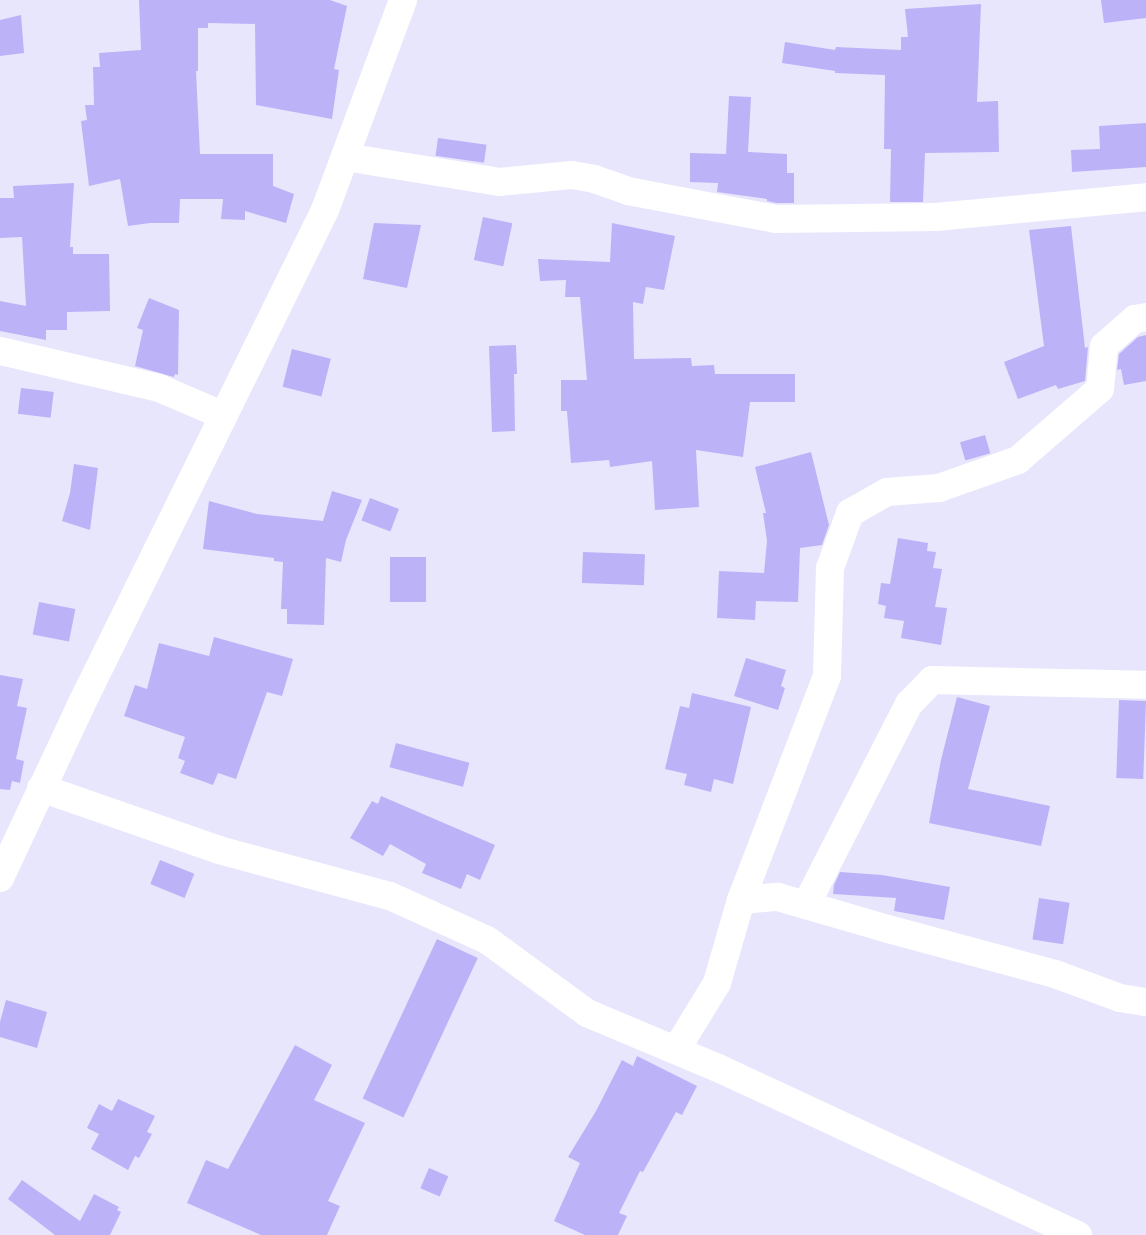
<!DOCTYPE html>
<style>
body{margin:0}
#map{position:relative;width:1146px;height:1235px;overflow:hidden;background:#e8e6fd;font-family:Rubik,sans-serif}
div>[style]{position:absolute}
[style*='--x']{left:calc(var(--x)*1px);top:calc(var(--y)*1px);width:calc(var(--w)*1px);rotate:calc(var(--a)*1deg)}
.building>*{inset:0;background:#bcb2f8;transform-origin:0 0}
.minor>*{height:28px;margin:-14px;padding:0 14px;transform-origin:14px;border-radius:14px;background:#fff}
span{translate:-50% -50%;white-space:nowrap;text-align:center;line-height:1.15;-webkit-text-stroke:4.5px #f6f5fb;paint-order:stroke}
</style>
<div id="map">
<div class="building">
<i style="clip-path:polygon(139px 0,330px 0,347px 6px,334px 69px,339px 70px,332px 119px,256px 105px,255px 24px,208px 23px,208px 28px,198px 28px,198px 71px,196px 71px,200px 154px,273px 154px,273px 186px,294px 194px,286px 223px,245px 211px,245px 220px,221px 219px,223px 199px,180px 199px,179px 223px,150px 223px,128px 226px,120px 179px,89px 186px,81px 121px,87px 120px,85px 105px,94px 105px,93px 67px,100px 67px,99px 53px,141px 50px)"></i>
<i style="clip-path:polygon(1101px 0,1146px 0,1146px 18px,1104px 23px)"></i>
<i style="clip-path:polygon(981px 4px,977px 102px,998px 101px,999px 152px,925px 153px,923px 202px,890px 202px,891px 149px,884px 149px,885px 75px,835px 73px,835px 71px,782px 63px,785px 42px,835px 50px,836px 47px,901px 50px,901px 37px,908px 37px,905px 9px)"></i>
<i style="clip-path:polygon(21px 15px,24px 53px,0 56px,0 20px)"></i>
<i style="clip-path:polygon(729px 96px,751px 97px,748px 152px,787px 154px,787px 173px,794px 173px,794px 203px,776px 203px,767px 201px,767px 199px,717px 192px,718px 183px,690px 182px,690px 153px,726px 154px)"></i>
<i style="clip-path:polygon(1146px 123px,1146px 167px,1072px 172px,1071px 150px,1100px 149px,1099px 126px)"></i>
<i style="left:438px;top:138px;width:49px;height:18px;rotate:8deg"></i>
<i style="clip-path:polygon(74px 183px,70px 247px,73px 247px,73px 254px,109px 254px,110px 311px,67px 312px,67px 330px,46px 330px,46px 340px,0 331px,0 301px,26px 306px,22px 237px,0 238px,0 198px,14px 198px,13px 186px)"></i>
<i style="left:483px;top:217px;width:30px;height:44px;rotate:12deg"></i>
<i style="clip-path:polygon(374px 223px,421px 225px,407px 288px,363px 279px)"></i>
<i style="clip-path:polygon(612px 223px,675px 236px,664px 290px,646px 287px,643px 304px,633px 302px,634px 359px,691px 358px,692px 366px,714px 365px,715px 374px,795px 374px,795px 402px,750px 402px,743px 457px,696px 450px,699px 507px,655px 510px,652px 461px,610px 467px,609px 460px,571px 463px,567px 411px,561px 411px,561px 380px,587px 380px,580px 297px,565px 297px,566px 280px,540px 281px,538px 259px,610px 262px)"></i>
<i style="clip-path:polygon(1071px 226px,1085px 348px,1088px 347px,1085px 381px,1058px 389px,1056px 385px,1018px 399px,1004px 362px,1044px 346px,1029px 230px)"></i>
<i style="clip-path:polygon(149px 298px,179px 310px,178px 375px,175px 374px,174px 377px,135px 366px,143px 330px,137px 328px)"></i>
<i style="clip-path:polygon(1146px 335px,1146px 381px,1124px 385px,1121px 369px,1117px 370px,1119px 354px,1138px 337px)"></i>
<i style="clip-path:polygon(516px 345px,517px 374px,514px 374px,515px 431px,492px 432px,489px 346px)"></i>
<i style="left:292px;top:349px;width:40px;height:39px;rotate:14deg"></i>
<i style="left:21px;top:388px;width:33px;height:26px;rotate:7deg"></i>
<i style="left:985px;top:435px;width:19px;height:26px;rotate:74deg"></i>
<i style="clip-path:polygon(811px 452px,829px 525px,822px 545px,800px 548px,798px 602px,756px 601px,755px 620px,717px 618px,719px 571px,764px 573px,767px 541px,763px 513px,766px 513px,755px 467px)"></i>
<i style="clip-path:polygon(74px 464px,98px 468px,90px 530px,62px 521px,70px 493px)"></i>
<i style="clip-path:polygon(332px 491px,362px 500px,346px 540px,341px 562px,326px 558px,324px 625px,287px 624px,287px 609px,281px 609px,283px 562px,274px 561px,274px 558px,203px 549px,209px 501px,257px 514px,323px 521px)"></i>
<i style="left:370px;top:498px;width:31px;height:24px;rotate:21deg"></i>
<i style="clip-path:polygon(898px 538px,928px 543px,927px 551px,936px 552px,933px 568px,942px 569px,935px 607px,947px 608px,941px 645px,901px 638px,904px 621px,884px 618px,886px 606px,878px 604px,881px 583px,890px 584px)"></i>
<i style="left:583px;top:552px;width:62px;height:31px;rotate:2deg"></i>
<i style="left:390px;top:557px;width:36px;height:45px"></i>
<i style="left:39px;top:602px;width:37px;height:33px;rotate:11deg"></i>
<i style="clip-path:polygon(214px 637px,293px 659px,282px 696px,267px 692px,236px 779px,218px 773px,213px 785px,180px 773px,185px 761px,178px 758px,185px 737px,124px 716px,135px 685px,147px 689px,159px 643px,209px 656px)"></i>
<i style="clip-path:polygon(746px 658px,786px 670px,781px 686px,785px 688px,778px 710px,734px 696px)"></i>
<i style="clip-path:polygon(0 675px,23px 679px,17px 706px,27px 708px,16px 759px,24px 761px,20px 783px,12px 781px,10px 790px,0 789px)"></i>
<i style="clip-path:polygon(692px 693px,751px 707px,733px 784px,714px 779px,711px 792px,684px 785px,687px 774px,665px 769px,680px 706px,689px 708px)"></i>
<i style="clip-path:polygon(957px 697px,990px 706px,968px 789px,1050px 806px,1041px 846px,929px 823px,941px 760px)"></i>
<i style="left:1119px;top:700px;width:27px;height:78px;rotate:2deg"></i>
<i style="left:396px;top:743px;width:76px;height:25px;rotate:15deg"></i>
<i style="clip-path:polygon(381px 796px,495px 845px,480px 880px,467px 874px,461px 889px,422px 873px,426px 864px,390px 844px,383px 856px,350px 838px,372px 801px,378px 804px)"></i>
<i style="left:160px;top:860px;width:37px;height:26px;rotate:22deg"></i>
<i style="clip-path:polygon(840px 872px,882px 875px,950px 887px,944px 920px,894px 911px,896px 898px,833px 894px,834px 885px)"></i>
<i style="left:1039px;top:898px;width:31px;height:42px;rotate:9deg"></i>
<i style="left:437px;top:939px;width:45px;height:176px;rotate:25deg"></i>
<i style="clip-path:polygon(6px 1000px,47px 1012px,37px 1048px,0 1037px,0 1022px)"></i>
<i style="clip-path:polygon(295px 1045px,332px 1065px,314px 1100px,365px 1123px,328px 1201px,340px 1206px,327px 1235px,261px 1235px,187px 1203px,206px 1160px,228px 1169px)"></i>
<i style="clip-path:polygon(637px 1056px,697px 1086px,682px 1115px,676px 1112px,643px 1172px,640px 1171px,619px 1213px,627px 1216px,618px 1235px,585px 1235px,554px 1221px,580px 1163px,568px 1157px,596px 1111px,622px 1060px,633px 1066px)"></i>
<i style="clip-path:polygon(118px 1099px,155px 1116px,147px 1132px,152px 1134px,139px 1158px,135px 1156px,128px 1170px,91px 1149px,99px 1134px,87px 1128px,99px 1104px,112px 1111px)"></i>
<i style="left:429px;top:1168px;width:21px;height:22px;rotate:23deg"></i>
<i style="clip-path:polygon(22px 1180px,80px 1221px,94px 1194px,119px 1207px,117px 1210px,121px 1212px,110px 1235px,55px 1235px,8px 1199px)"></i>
</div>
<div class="minor">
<i style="--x:345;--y:157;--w:156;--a:9.2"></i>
<i style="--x:499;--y:182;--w:73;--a:-5.5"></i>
<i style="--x:572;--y:175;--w:22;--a:10"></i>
<i style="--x:594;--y:179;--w:36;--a:19"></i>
<i style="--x:628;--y:191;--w:151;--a:10.7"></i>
<i style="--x:776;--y:219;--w:160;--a:-0.7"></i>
<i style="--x:936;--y:217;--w:211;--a:-5.4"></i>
<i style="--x:0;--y:351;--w:163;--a:13.1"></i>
<i style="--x:159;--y:388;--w:69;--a:23.2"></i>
<i style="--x:41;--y:788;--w:188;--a:19.2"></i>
<i style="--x:219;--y:850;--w:177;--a:15.1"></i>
<i style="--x:390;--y:896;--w:107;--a:24.4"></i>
<i style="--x:487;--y:940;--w:124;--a:36.1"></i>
<i style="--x:587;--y:1013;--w:142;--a:22.8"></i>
<i style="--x:718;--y:1068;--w:397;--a:24.9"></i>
<i style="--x:0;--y:878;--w:189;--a:-64.9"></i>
<i style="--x:80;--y:707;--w:554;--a:-63.76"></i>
<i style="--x:325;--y:210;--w:224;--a:-69.6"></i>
<i style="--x:741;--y:900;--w:240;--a:-69"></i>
<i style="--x:827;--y:676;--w:108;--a:-88.4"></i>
<i style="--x:830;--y:568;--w:59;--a:-70"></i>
<i style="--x:850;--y:513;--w:43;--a:-29.6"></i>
<i style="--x:887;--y:492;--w:52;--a:-4.4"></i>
<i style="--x:939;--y:488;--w:84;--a:-19.5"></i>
<i style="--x:1018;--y:460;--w:108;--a:-40.9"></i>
<i style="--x:1100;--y:389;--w:43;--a:-84.7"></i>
<i style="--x:1104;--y:346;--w:41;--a:-41.1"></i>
<i style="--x:1135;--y:319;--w:11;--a:-10"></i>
<i style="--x:806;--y:905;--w:226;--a:-62.9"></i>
<i style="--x:909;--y:704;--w:33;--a:-46"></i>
<i style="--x:932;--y:680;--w:214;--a:1.3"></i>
<i style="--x:676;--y:1050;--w:79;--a:-58.5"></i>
<i style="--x:717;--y:983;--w:86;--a:-73.9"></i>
<i style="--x:741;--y:900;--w:37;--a:-5"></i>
<i style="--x:778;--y:897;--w:115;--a:16.2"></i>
<i style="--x:888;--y:929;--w:173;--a:15.1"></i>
<i style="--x:1055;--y:974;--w:69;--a:20.3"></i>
<i style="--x:1120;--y:998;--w:26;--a:9"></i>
</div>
</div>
